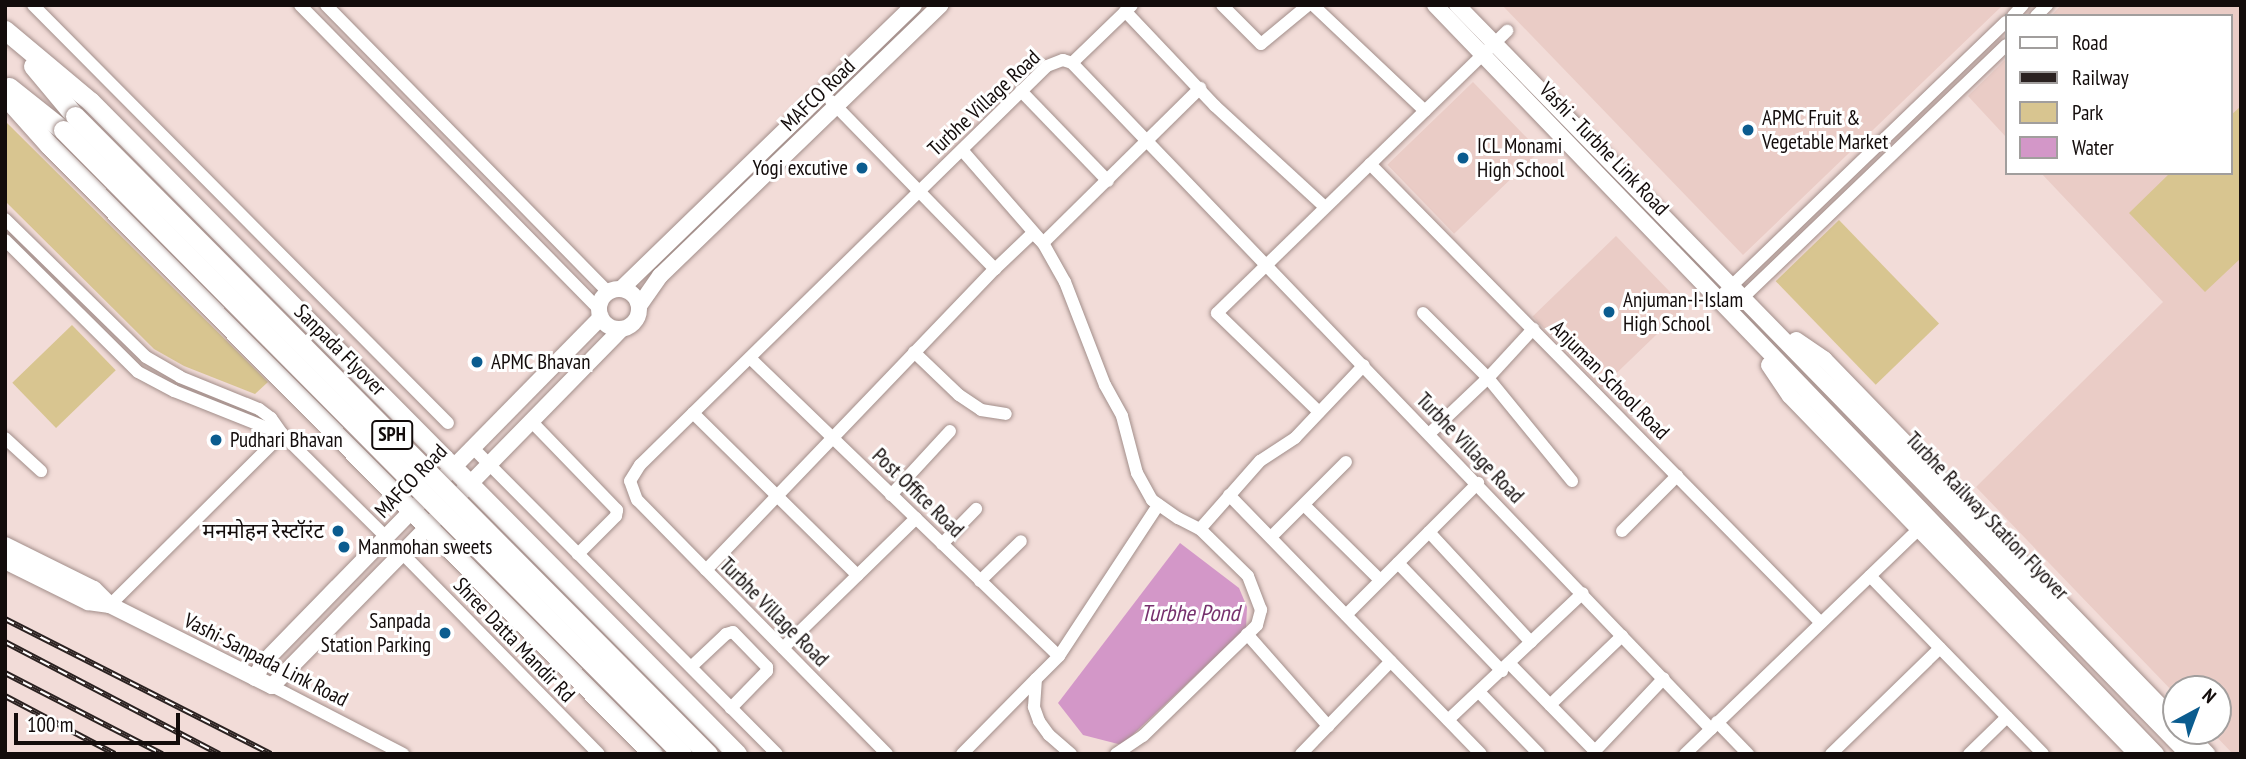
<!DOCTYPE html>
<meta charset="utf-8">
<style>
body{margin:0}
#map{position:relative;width:2246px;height:759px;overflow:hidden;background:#f2dcd8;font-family:"PT Sans Narrow","Noto Sans Devanagari",sans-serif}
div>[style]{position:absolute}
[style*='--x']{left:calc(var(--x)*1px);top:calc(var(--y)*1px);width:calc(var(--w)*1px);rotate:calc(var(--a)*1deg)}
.built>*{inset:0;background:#eaccc6;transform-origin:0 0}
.green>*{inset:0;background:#d8c590;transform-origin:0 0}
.water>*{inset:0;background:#d397c8}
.roads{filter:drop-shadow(0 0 2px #a28e8a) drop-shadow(0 0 2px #a28e8a)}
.minor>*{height:12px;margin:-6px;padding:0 6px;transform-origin:6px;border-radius:6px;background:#fff}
.major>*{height:16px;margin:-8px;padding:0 8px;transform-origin:8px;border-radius:8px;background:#fff}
.major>.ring{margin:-8px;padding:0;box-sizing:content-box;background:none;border:16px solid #fff;border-radius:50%}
.highway>*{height:19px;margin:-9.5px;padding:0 9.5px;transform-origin:9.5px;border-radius:9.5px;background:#fff}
.rail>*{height:6px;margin-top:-3px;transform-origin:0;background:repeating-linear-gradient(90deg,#fff 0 10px,#2b2221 0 20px);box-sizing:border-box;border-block:2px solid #2b2221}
.bridges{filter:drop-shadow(0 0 2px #a28e8a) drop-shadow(0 0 2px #a28e8a)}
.highway-bridge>*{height:19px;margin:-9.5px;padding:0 9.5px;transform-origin:9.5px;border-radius:9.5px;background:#fff}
.dots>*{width:19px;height:19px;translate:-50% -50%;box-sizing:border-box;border:4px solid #fff;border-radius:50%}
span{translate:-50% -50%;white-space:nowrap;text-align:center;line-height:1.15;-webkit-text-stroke:6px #fff;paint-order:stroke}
.shield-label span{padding:2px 5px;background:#fff;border:2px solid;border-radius:5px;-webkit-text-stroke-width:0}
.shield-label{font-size:19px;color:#130c0b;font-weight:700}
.street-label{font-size:21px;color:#130c0b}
.poi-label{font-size:21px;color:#130c0b}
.left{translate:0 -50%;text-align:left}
.right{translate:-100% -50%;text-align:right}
.water-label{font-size:23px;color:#77316e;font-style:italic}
.frame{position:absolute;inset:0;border:7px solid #130c0b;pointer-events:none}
.legend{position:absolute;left:2005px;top:14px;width:228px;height:161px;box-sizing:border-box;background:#fff;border:2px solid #a19e9d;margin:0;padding:9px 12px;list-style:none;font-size:21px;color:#130c0b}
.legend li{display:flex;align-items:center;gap:14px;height:35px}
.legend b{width:35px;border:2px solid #a19e9d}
.north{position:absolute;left:2162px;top:675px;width:70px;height:70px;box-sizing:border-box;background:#fff;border:2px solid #a19e9d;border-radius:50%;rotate:41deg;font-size:19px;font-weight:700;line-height:28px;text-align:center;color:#130c0b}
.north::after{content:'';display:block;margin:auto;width:24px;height:32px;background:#0b5c8f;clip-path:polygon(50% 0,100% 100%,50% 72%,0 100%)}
.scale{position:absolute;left:14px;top:713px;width:166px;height:32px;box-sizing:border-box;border:4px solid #130c0b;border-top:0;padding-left:9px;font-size:21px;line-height:24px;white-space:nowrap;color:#130c0b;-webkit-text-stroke:5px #fff;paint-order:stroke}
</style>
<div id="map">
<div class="built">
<i style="clip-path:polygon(1502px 5px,2003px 5px,1743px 255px)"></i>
<i style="clip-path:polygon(2061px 5px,2241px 5px,2241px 754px,2233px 754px,2211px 731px,2218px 731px,2218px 689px,2176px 689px,2176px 695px,1976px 487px,2163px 302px,2041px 173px,2230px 173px,2230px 16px,2051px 16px)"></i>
<i style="clip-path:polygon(2006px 59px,2006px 137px,1968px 96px)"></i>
<i style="left:1473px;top:82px;width:96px;height:119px;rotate:46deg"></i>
<i style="left:1616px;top:236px;width:99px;height:116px;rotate:46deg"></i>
</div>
<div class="green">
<i style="clip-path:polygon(2241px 106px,2241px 258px,2205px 292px,2129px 213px,2170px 173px,2230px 173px,2230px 116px)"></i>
<i style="clip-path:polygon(5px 121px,268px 382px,255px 394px,184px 366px,154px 349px,5px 201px)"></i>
<i style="left:1839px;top:220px;width:144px;height:88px;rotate:46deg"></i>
<i style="left:72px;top:325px;width:63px;height:83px;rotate:46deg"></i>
</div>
<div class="water">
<i style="clip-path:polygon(1180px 543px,1239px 588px,1247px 607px,1246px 628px,1122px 745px,1083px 735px,1058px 703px)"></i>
</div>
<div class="roads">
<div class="minor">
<i style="--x:33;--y:5;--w:589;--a:45.21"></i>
<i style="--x:300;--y:5;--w:426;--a:45.5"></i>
<i style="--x:326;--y:5;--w:402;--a:45.5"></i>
<i style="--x:1222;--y:5;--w:55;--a:45"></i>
<i style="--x:1261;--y:44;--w:61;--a:-39.7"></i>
<i style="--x:1313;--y:5;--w:154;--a:43.4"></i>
<i style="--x:1125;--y:11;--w:131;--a:46.5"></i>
<i style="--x:1215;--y:106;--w:149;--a:42.6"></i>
<i style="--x:2013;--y:16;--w:15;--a:-48"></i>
<i style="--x:2036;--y:16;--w:16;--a:-45"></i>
<i style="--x:1072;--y:63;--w:83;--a:-44"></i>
<i style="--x:1021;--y:91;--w:125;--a:46"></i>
<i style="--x:831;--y:101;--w:235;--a:45.7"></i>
<i style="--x:962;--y:150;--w:123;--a:48.9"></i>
<i style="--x:1043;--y:243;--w:45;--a:60.6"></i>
<i style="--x:1065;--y:282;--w:110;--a:68.8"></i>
<i style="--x:1105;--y:385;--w:35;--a:61"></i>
<i style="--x:1122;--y:416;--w:59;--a:75.3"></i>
<i style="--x:1137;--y:473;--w:31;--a:61"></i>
<i style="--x:1152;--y:500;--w:32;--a:35"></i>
<i style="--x:1178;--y:518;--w:25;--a:27"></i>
<i style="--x:1200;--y:529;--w:91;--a:-48.6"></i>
<i style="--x:1260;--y:461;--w:42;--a:-33.3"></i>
<i style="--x:1295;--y:438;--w:100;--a:-46.6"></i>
<i style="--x:1370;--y:164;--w:643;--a:45.5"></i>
<i style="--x:5;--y:219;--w:197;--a:44.4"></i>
<i style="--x:146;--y:357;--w:39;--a:30"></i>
<i style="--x:180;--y:377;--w:85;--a:22.1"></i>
<i style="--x:259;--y:409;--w:15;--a:37"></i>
<i style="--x:271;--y:418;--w:19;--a:55"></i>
<i style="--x:282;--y:434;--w:146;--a:44.7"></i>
<i style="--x:5;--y:240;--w:187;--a:44.8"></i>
<i style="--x:138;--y:372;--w:41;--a:27.8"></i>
<i style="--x:174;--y:391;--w:116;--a:21.7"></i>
<i style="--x:1719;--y:298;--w:398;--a:-43.9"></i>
<i style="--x:1730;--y:310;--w:383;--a:-43.8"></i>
<i style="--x:1423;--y:313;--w:92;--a:45"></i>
<i style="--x:1488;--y:378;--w:133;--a:50.8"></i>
<i style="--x:914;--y:352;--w:62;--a:43.7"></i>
<i style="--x:959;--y:395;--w:27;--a:34"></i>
<i style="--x:981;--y:410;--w:25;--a:9"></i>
<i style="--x:750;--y:358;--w:429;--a:44"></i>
<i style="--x:1319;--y:412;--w:142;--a:-135.9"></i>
<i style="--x:1217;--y:313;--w:405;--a:-44.2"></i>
<i style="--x:693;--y:413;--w:231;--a:44.6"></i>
<i style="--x:531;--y:421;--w:124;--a:46"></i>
<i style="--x:617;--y:510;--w:6;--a:99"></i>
<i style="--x:616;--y:516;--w:54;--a:135"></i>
<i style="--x:1430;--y:433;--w:80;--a:-43.5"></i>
<i style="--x:1488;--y:378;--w:67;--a:-47.4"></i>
<i style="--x:5;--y:438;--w:49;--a:42.5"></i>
<i style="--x:473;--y:448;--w:431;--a:45.2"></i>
<i style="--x:891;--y:495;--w:87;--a:-47.3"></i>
<i style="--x:1229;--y:495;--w:361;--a:45.8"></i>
<i style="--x:1304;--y:505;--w:107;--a:44.6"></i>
<i style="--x:1622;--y:531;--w:78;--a:-45"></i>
<i style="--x:1429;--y:532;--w:150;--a:47.2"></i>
<i style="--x:1271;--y:537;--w:106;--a:-45"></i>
<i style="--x:942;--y:544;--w:49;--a:-45.8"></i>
<i style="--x:402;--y:553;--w:281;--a:45.6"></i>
<i style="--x:1398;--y:563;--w:150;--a:46.1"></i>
<i style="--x:706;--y:570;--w:417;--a:-46.2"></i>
<i style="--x:995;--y:269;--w:52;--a:-43.5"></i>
<i style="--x:1033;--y:233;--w:14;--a:45"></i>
<i style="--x:1043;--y:243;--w:221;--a:-44.6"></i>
<i style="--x:1870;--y:576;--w:248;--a:45.8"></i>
<i style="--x:980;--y:581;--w:57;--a:-44.3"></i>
<i style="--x:110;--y:605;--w:243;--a:-44.8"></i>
<i style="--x:1346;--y:615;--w:187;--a:-45"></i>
<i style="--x:1247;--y:634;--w:123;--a:48.6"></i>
<i style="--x:783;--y:648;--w:186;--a:-44.3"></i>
<i style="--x:1509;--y:663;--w:123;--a:45.7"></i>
<i style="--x:1595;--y:751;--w:100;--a:-46.6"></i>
<i style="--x:691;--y:667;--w:48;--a:-43.3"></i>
<i style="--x:726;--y:634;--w:7;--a:-16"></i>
<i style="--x:733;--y:632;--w:49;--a:45.8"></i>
<i style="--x:767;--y:667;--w:4;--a:90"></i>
<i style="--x:767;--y:671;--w:52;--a:134.2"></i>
<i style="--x:272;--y:686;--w:148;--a:27.4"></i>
<i style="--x:1479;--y:692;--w:86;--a:45.9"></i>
<i style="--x:1550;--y:705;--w:100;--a:-43.8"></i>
<i style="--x:1448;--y:720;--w:185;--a:-43.3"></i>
<i style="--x:1717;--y:722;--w:45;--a:45.9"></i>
<i style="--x:887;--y:754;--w:356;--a:-134.5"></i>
<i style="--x:637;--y:500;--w:20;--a:-110"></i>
<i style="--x:630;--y:481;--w:19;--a:-58"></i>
<i style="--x:640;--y:465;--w:570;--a:-44.43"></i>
<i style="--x:1047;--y:66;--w:17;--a:-21"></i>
<i style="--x:1063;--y:60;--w:9;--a:18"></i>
<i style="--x:1072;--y:63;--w:923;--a:46.19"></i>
<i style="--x:962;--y:754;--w:105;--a:-45.4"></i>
<i style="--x:1071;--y:754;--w:29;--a:-139"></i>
<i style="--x:1049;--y:735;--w:17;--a:-126"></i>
<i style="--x:1039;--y:721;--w:15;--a:-110"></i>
<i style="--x:1034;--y:707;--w:28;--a:-86"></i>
<i style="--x:1036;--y:679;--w:33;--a:-45"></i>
<i style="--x:1059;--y:656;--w:181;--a:-56.7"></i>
<i style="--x:1116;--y:754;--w:32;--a:-34"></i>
<i style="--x:1143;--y:736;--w:159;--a:-44.2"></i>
<i style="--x:1257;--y:625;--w:16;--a:-75"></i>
<i style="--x:1261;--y:610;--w:36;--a:-111"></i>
<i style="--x:1248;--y:576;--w:67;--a:-135.6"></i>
<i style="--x:1301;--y:754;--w:129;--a:-45.9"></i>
<i style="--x:1685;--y:754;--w:325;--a:-43.9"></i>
<i style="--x:1831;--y:754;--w:152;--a:-44.2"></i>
<i style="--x:1969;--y:754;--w:53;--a:-44.2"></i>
</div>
<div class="major">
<i style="--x:1435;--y:5;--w:1040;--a:46.09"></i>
<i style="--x:1457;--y:5;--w:1047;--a:45.7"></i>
<i style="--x:621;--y:289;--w:408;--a:-44.1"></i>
<i class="ring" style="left:599px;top:289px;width:24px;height:24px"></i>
<i style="--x:639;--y:306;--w:37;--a:-55"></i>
<i style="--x:660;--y:276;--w:390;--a:-44"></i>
<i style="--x:1796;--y:340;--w:34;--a:34"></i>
<i style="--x:1824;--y:359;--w:506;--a:45.88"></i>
<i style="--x:1769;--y:365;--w:37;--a:56"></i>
<i style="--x:1790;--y:396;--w:499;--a:45.9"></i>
<i style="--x:446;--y:475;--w:221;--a:-45.5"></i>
<i style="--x:5;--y:545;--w:99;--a:26.3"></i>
<i style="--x:94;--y:589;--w:23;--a:45"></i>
<i style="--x:110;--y:605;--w:181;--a:26.6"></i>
<i style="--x:272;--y:686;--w:499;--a:-45.6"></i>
<i style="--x:5;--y:561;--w:93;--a:26.3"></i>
<i style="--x:88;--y:602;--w:22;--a:8"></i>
<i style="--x:255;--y:678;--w:18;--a:-61"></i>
<i style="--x:264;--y:662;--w:221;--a:-45.7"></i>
<i style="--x:2185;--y:731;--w:32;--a:46"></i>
</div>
<div class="highway">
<i style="--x:5;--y:30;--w:111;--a:39.9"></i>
<i style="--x:90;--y:101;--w:919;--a:45.26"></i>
<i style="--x:33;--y:66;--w:65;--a:50"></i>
<i style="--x:9;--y:87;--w:69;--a:38.5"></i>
<i style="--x:5;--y:96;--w:66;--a:48.1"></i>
<i style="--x:49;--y:145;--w:858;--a:45.24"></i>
</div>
</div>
<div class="rail">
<i style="--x:5;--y:619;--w:298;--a:26.9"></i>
<i style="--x:5;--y:642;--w:242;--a:27.6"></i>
<i style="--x:5;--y:673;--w:177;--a:27.3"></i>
<i style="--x:5;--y:696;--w:124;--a:27.8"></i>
</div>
<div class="bridges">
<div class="highway-bridge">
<i style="--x:75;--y:116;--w:899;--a:45.23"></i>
<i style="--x:63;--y:130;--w:879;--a:45.23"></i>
</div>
</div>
<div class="dots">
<i style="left:1748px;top:130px;background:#0b5c8f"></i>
<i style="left:1463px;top:158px;background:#0b5c8f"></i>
<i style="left:862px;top:168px;background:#0b5c8f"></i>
<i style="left:1609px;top:312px;background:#0b5c8f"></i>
<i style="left:477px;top:362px;background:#0b5c8f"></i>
<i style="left:216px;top:440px;background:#0b5c8f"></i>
<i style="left:338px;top:531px;background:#0b5c8f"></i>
<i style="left:344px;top:547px;background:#0b5c8f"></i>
<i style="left:445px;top:633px;background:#0b5c8f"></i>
</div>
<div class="shield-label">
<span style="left:392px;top:435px">SPH</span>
</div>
<div class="street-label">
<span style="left:818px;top:95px;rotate:-44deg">MAFCO Road</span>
<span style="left:984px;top:103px;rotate:-43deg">Turbhe Village Road</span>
<span style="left:1604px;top:149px;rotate:46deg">Vashi - Turbhe Link Road</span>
<span style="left:340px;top:350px;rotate:45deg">Sanpada Flyover</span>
<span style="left:1610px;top:380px;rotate:45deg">Anjuman School Road</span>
<span style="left:1470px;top:448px;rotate:46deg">Turbhe Village Road</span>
<span style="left:411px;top:481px;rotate:-46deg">MAFCO Road</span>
<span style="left:918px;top:493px;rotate:44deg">Post Office Road</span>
<span style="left:1987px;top:516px;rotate:46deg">Turbhe Railway Station Flyover</span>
<span style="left:774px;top:612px;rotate:45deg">Turbhe Village Road</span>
<span style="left:514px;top:640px;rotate:46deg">Shree Datta Mandir Rd</span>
<span style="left:266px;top:660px;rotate:27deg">Vashi-Sanpada Link Road</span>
</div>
<div class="poi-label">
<span class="left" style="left:1762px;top:130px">APMC Fruit &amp;<br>Vegetable Market</span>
<span class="left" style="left:1477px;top:158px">ICL Monami<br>High School</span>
<span class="right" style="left:848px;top:168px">Yogi excutive</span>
<span class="left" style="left:1623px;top:312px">Anjuman-I-Islam<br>High School</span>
<span class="left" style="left:491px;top:362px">APMC Bhavan</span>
<span class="left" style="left:230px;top:440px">Pudhari Bhavan</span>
<span class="right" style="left:324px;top:531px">मनमोहन रेस्टॉरंट</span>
<span class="left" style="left:358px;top:547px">Manmohan sweets</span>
<span class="right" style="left:431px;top:633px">Sanpada<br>Station Parking</span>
</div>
<div class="water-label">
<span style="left:1190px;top:613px">Turbhe Pond</span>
</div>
<div class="frame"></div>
<ul class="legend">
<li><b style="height:9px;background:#fff"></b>Road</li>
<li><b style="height:9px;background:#2b2221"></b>Railway</li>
<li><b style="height:19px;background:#d8c590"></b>Park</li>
<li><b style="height:19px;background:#d397c8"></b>Water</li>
</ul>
<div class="north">N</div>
<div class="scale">100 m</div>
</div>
